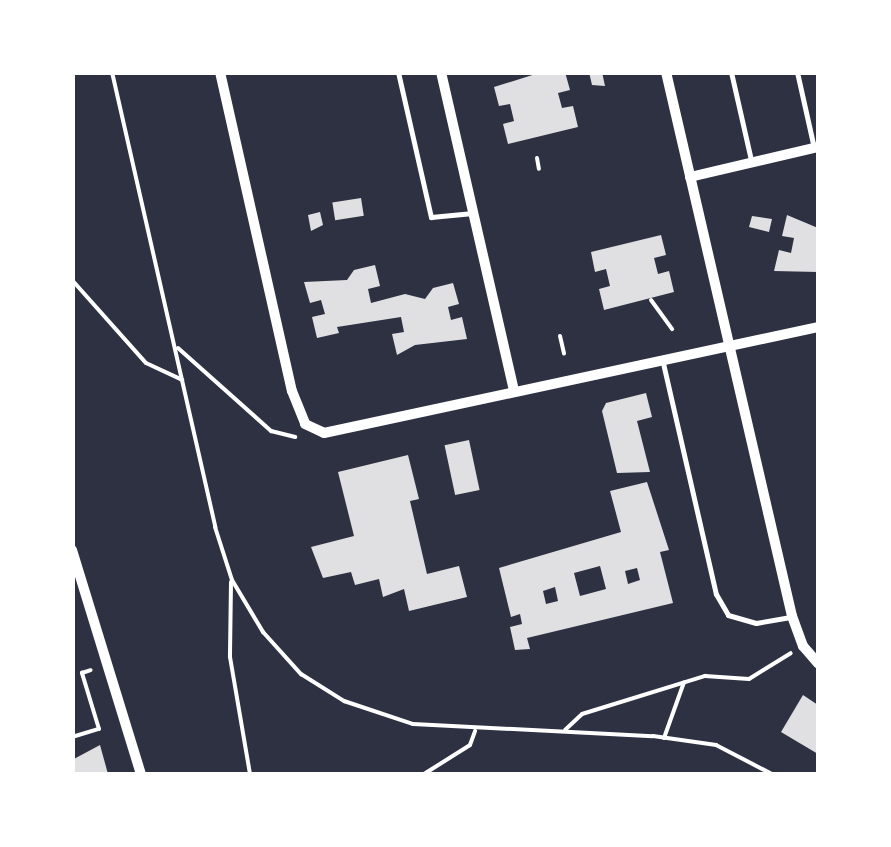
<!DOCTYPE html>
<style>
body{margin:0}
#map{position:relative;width:891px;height:847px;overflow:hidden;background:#2d3142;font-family:"Public Sans",sans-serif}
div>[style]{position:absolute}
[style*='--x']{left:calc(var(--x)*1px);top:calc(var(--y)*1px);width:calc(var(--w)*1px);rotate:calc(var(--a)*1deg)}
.building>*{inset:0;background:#e0e0e3;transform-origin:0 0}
.path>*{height:4px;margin:-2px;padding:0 2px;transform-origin:2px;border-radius:2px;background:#fff}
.service>*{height:5px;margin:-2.5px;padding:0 2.5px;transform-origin:2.5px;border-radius:2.5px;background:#fff}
.minor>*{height:10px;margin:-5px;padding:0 5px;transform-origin:5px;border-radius:5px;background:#fff}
span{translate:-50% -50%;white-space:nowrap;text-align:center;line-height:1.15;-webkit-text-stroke:8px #fff;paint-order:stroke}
.frame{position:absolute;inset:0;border:75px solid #fff;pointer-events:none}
</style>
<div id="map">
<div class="building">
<i style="clip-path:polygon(542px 72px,565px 72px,570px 90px,558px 93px,562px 108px,573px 106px,578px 127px,508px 144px,503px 124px,514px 121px,510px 104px,499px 106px,494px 87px)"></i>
<i style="clip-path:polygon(589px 72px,602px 72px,605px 86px,592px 85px)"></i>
<i style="left:361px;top:198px;width:18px;height:29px;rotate:81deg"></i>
<i style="clip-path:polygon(320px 212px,323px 225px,311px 231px,308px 215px)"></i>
<i style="clip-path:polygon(787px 215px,818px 228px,818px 272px,774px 271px,779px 250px,791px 253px,794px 238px,782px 236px)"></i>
<i style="clip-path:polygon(752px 216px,772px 219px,769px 232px,749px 227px)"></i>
<i style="clip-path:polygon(661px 235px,666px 255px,654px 258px,658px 274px,669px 271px,674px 292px,604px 310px,599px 289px,610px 286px,606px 269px,595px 272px,591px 252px)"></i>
<i style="clip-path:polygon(375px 265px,380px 286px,368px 289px,371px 303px,405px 294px,425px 299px,433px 288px,453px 283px,459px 304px,448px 307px,451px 320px,462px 317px,467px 339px,415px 345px,397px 355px,392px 334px,404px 332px,401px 317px,337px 327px,339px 333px,317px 338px,312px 317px,325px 314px,321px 300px,310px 303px,304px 282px,347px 280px,354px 270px)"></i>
<i style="clip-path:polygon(646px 393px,652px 417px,637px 421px,650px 472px,617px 473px,602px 411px,606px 403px)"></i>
<i style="left:469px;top:440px;width:51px;height:25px;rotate:78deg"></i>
<i style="clip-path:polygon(408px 455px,419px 499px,410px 501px,427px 574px,459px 566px,467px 597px,409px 611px,404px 589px,383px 597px,379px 579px,355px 585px,351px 572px,323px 578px,311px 547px,354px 536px,338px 472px)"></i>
<i style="clip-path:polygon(evenodd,647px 482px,669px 550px,660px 552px,673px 603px,527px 638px,530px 649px,515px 650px,510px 627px,522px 624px,520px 614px,511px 617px,499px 568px,621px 532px,610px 491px,647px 482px,600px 566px,606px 589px,580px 596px,574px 573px,600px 566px,647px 482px,637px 568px,640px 580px,628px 584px,625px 571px,637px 568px,647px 482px,555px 587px,558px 601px,546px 604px,543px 591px,555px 587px)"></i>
<i style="clip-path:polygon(803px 695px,818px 705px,818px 754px,781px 732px)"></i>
<i style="clip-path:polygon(100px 745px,108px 774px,72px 774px,72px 760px)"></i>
</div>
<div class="path">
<i style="--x:112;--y:72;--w:467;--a:77.2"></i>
<i style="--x:215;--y:527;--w:56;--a:72.2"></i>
<i style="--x:232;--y:580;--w:61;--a:59.2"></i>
<i style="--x:263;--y:632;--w:57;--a:47.9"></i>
<i style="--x:301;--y:674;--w:51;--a:32.1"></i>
<i style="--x:344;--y:701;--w:73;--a:18.4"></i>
<i style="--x:413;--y:724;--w:240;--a:2.9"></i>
<i style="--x:653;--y:736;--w:64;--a:8.1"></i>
<i style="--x:716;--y:745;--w:63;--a:27.4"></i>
<i style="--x:537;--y:158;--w:11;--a:80"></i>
<i style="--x:72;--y:280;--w:111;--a:48.3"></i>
<i style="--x:146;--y:363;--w:40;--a:25"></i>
<i style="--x:651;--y:300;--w:36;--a:54"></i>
<i style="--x:560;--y:336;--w:18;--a:77"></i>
<i style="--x:178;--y:348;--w:125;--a:41.7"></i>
<i style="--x:271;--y:431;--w:25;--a:14"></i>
<i style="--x:231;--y:582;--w:75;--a:90.8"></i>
<i style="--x:230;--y:657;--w:119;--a:80.3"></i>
<i style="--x:565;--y:730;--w:23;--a:-43"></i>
<i style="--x:582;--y:714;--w:129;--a:-17.2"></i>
<i style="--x:705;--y:676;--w:44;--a:3.9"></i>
<i style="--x:749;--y:679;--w:49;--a:-31.8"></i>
<i style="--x:72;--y:737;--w:28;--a:-17"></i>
<i style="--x:99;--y:729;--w:59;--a:-106.9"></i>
<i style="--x:82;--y:673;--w:9;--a:-18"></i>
<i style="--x:664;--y:738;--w:59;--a:-70.3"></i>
<i style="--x:424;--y:774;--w:54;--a:-32.2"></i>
<i style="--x:470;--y:745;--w:15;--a:-70"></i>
</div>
<div class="service">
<i style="--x:398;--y:72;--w:149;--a:77.2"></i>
<i style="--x:431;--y:217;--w:42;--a:-5.4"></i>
<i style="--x:731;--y:72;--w:90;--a:77.2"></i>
<i style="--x:797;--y:72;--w:78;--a:77.4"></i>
<i style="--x:663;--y:363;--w:237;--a:77.1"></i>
<i style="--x:716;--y:594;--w:24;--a:60"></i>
<i style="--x:728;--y:615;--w:29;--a:16"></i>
<i style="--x:756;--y:623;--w:35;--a:-10"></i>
</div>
<div class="minor">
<i style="--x:220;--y:72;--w:327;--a:77.3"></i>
<i style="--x:292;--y:391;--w:35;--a:68"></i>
<i style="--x:305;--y:424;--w:21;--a:25"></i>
<i style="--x:324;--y:433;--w:505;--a:-12.11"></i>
<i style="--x:441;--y:72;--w:328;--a:77.1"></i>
<i style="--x:666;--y:72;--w:558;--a:76.96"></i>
<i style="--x:792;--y:616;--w:32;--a:70"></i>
<i style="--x:803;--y:646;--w:23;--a:49"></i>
<i style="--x:690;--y:177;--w:131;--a:-13.2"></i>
<i style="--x:72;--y:550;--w:234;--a:72.9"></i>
</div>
<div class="frame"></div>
</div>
